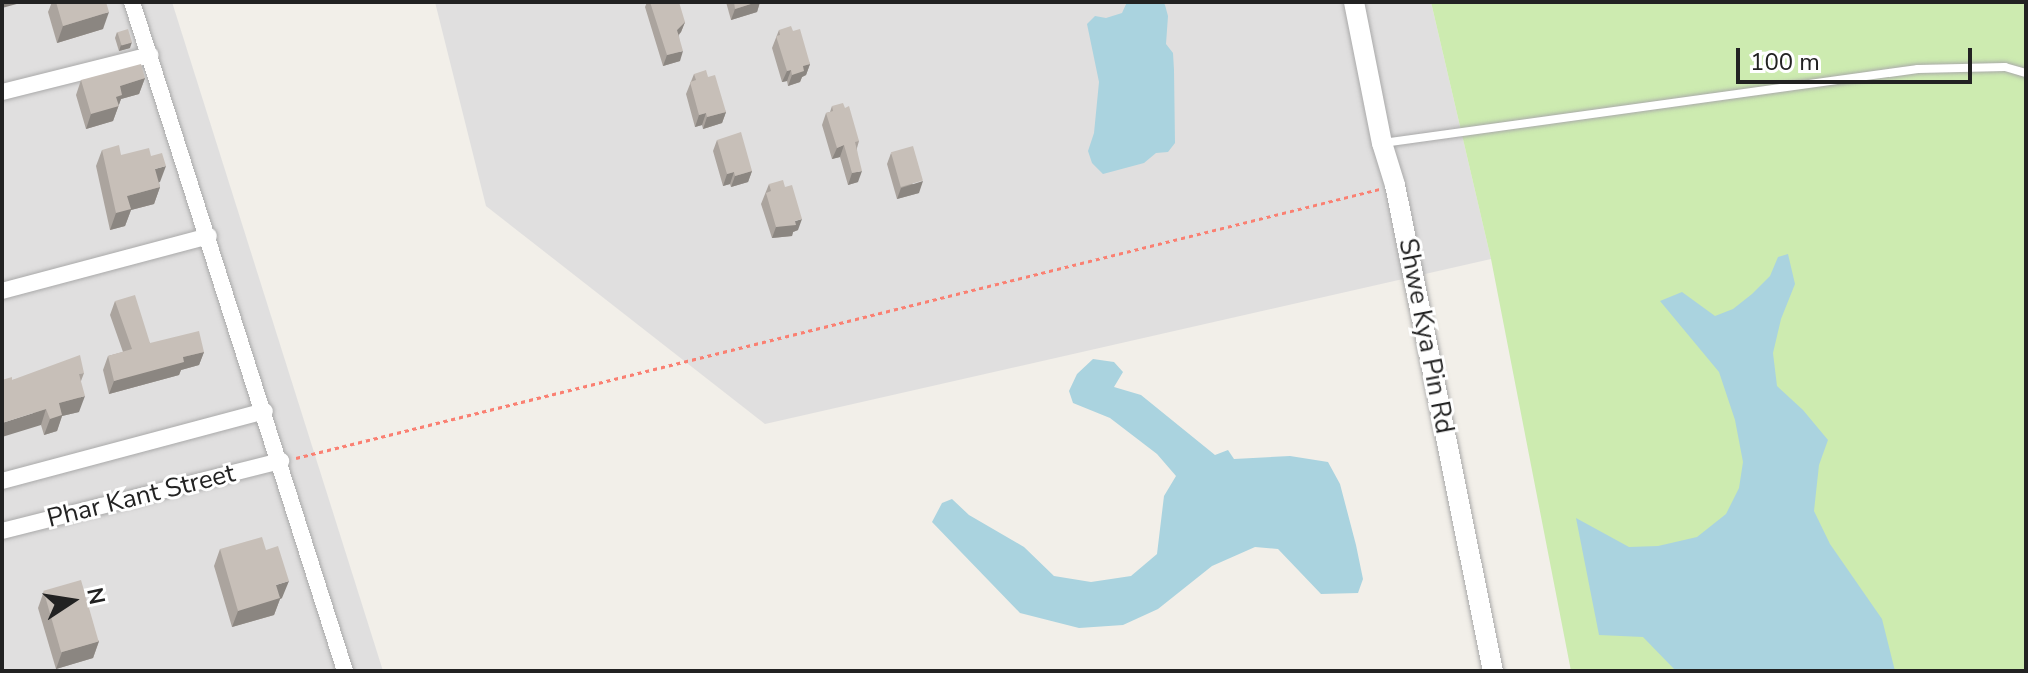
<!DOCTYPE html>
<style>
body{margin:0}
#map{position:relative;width:2028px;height:673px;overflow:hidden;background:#f2efe9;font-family:"Nunito Sans",sans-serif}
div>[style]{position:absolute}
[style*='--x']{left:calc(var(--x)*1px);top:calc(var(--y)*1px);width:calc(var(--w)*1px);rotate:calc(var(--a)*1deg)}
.residential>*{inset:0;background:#e0dfdf}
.grass>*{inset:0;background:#cdebb0}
.water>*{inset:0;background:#aad3df}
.path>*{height:3px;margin-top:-1.5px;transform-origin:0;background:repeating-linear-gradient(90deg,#fa8072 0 4px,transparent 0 8px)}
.roads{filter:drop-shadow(0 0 2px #a9a9a9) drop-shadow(0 0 2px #a9a9a9)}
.service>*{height:8px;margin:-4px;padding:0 4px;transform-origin:4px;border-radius:4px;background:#fff}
.minor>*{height:16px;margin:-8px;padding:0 8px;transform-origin:8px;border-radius:8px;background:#fff}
.tertiary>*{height:20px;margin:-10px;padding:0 10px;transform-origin:10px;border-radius:10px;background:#fff}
.wall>*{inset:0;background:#aba49e}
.shaded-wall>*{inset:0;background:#8b8681}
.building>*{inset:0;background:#c7bfb8;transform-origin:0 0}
span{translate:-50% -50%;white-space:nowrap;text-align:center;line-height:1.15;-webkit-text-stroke:6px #fff;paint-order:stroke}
.street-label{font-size:26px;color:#222}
.frame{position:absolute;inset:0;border:4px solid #222;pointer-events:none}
.north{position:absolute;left:32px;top:561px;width:80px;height:80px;-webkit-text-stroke:6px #fff;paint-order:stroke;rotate:78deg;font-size:22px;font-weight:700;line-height:32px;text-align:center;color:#222}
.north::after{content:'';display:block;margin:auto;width:28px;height:36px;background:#222;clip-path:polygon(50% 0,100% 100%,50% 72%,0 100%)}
.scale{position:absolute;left:1736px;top:48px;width:236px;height:36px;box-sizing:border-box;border:4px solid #222;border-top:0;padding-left:10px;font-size:24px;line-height:28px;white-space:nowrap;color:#222;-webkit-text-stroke:6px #fff;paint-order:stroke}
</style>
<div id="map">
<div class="residential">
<i style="clip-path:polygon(2px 2px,172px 2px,383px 671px,2px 671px)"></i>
<i style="clip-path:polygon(435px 2px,1431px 2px,1491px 259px,765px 424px,486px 206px)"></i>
</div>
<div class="grass">
<i style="clip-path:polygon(1431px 2px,2026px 2px,2026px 671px,1571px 671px,1491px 259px)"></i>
</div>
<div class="water">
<i style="clip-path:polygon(1127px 2px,1163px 2px,1165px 5px,1168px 16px,1166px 44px,1173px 53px,1174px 70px,1175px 143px,1168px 152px,1156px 153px,1144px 163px,1103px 174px,1092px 163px,1088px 151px,1094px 133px,1099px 82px,1087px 24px,1095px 16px,1106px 18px,1122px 13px)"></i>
<i style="clip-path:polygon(1788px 254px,1795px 284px,1781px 319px,1773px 353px,1777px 386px,1803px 410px,1828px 440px,1819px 465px,1814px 511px,1830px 544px,1882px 619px,1895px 671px,1676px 671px,1643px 637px,1599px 635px,1576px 518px,1629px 547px,1658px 546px,1697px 537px,1726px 514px,1739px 488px,1743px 462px,1735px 420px,1719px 372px,1660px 301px,1682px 292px,1715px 316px,1733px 309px,1752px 294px,1770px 276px,1778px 257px)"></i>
<i style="clip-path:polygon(1093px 359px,1114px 362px,1123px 372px,1114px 387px,1141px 395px,1215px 455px,1228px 450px,1234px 459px,1290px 456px,1328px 462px,1340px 484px,1356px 545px,1363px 579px,1358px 593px,1321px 594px,1278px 549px,1255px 547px,1212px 566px,1158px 609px,1123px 625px,1079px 628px,1020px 613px,932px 522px,942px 503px,952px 499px,969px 515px,1024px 547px,1054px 576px,1091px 582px,1131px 576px,1157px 554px,1164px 496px,1176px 476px,1157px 454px,1110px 418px,1073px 403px,1069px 391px,1077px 374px)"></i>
</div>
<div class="path">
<i style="--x:296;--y:458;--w:1117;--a:-13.94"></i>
</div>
<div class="roads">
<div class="service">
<i style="--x:1383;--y:143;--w:540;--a:-7.88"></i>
<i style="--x:1918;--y:69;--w:87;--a:-1.3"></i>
<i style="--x:2005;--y:67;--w:22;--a:16"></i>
</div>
<div class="minor">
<i style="--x:132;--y:2;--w:702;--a:72.34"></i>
<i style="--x:2;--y:92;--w:153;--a:-14"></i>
<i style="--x:2;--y:291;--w:214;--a:-14.9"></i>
<i style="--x:2;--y:481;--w:272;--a:-14.9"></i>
<i style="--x:2;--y:531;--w:288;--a:-14.1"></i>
</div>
<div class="tertiary">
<i style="--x:1354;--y:2;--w:144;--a:78.8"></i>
<i style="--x:1382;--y:143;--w:44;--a:72.8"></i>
<i style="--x:1395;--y:185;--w:496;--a:78.6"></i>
</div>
</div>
<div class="wall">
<i style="clip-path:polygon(52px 2px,106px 2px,103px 29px,57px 43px,48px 12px)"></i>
<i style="clip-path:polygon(647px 2px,650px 2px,685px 22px,681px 32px,679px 35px,680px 61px,663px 66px,645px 7px)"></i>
<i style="clip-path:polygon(726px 2px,760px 2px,757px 12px,731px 20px)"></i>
<i style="clip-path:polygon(779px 30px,793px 31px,810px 64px,806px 75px,802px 77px,800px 82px,788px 86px,787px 81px,782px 82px,772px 48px)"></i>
<i style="clip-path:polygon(117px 32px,130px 48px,119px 51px,115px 38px)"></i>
<i style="clip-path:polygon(694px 74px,708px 77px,726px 112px,722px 123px,703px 129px,702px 125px,695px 127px,686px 94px)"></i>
<i style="clip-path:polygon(145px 78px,139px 94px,121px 99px,113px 121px,86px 129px,76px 95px,81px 80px)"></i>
<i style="clip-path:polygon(832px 106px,859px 141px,857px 148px,858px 182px,848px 185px,840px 157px,832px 159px,822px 125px,826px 113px,830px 112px)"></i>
<i style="clip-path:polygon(717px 140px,752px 171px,748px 182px,731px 187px,730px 184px,723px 186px,713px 151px)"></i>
<i style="clip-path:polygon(102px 150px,121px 155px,160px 182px,159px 182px,160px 187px,154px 204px,131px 210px,125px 226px,110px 230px,96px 166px)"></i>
<i style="clip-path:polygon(891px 153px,919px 193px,897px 199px,887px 164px)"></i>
<i style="clip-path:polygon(769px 184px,798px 230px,793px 232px,792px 236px,772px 238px,761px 204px)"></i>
<i style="clip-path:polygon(115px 301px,150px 343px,204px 352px,199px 365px,181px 370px,179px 375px,109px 394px,103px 370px,108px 356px,123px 352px,110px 315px)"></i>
<i style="clip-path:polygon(84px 373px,81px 381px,79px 412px,62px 416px,57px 431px,44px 435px,41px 425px,12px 380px)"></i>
<i style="clip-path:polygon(220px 549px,282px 598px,280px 599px,274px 615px,232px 627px,214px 566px)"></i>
<i style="clip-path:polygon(44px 591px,99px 641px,93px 658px,56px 669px,38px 608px)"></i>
</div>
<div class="shaded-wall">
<i style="clip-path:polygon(2px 2px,24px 2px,2px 8px)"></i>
<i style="clip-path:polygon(757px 2px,760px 2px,757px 12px,731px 20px,735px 9px)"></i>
<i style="clip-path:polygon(109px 12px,103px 29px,57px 43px,63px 26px)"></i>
<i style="clip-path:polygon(685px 22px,681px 32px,673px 40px,677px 30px)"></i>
<i style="clip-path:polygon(132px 42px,130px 48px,119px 51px,121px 45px)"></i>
<i style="clip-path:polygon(683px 51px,680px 61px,663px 66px,667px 55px)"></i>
<i style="clip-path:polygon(810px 64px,806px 75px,802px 77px,800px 82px,788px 86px,792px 75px,803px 66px)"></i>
<i style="clip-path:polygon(791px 70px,787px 81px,782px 82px,787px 71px)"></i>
<i style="clip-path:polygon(145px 78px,139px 94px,121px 99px,113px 121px,86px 129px,91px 114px,120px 86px)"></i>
<i style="clip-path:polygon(726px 112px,722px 123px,703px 129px,707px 117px)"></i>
<i style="clip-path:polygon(706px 113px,702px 125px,695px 127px,699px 115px)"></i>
<i style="clip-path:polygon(844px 145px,840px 157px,832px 159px,837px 148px)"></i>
<i style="clip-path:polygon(166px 166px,160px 182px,149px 185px,155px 169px)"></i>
<i style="clip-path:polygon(752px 171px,748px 182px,731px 187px,735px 176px)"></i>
<i style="clip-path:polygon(862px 171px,858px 182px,848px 185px,852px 173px)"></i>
<i style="clip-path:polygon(734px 172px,730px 184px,723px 186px,727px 174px)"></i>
<i style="clip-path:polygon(923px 181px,919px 193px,897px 199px,901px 188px)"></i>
<i style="clip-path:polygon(160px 187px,154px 204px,131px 210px,125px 226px,110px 230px,116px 213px,127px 196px)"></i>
<i style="clip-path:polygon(802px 219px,798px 230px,793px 232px,792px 236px,772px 238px,776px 227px)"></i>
<i style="clip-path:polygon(204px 352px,199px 365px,181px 370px,179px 375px,109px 394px,114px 381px,183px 357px)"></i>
<i style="clip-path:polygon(85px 396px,79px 412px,62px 416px,57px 431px,44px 435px,50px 419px,59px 403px)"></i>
<i style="clip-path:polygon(46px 409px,41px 425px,2px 437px,2px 423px)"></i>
<i style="clip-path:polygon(289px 581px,282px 598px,280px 599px,274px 615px,232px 627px,238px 611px,276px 585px)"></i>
<i style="clip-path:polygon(99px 641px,93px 658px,56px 669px,62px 652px)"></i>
</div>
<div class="building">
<i style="clip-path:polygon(56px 2px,106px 2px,109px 12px,63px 26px)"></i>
<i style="clip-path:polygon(650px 2px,679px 2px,685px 22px,677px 30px,683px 51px,667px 55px)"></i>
<i style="clip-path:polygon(734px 2px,757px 2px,735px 9px)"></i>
<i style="clip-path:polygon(791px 26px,793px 31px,800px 29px,810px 64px,803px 66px,804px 71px,792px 75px,791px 70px,787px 71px,776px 36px,780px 35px,779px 30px)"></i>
<i style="left:128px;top:29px;width:14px;height:11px;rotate:73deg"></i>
<i style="clip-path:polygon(141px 64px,145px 78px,120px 86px,122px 95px,116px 97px,119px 106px,91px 114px,81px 80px)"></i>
<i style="clip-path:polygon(706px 70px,708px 77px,715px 75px,726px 112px,707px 117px,706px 113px,699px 115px,690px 82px,696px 80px,694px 74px)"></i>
<i style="clip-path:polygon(843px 103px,845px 108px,849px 106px,859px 141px,855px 142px,862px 171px,852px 173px,844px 145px,837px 148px,826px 113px,833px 111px,832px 106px)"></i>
<i style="clip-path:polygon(741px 132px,752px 171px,735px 176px,734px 172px,727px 174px,717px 140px)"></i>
<i style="clip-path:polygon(119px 145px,121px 155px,149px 148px,151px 156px,162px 153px,166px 166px,155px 169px,160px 187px,127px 196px,131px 209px,116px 213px,102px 150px)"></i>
<i style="left:913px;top:146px;width:36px;height:23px;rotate:74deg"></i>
<i style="clip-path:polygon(783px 180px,785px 187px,792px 185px,802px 219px,795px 221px,796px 225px,776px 227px,766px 193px,771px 191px,769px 184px)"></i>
<i style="clip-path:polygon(135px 295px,150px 343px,199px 331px,204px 352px,183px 357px,184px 362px,114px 381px,108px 356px,132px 349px,115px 301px)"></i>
<i style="clip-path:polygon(80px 355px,84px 373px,79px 374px,85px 396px,59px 403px,62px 415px,50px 419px,46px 409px,2px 423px,2px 380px,12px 377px,12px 380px)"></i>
<i style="clip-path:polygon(262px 537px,266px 550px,278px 546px,289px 581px,276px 585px,280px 598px,238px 611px,220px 549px)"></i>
<i style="left:81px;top:580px;width:64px;height:39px;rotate:74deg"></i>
</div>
<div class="street-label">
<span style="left:1426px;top:336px;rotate:79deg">Shwe Kya Pin Rd</span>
<span style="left:141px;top:496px;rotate:-14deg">Phar Kant Street</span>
</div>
<div class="frame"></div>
<div class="north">N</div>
<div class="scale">100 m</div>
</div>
